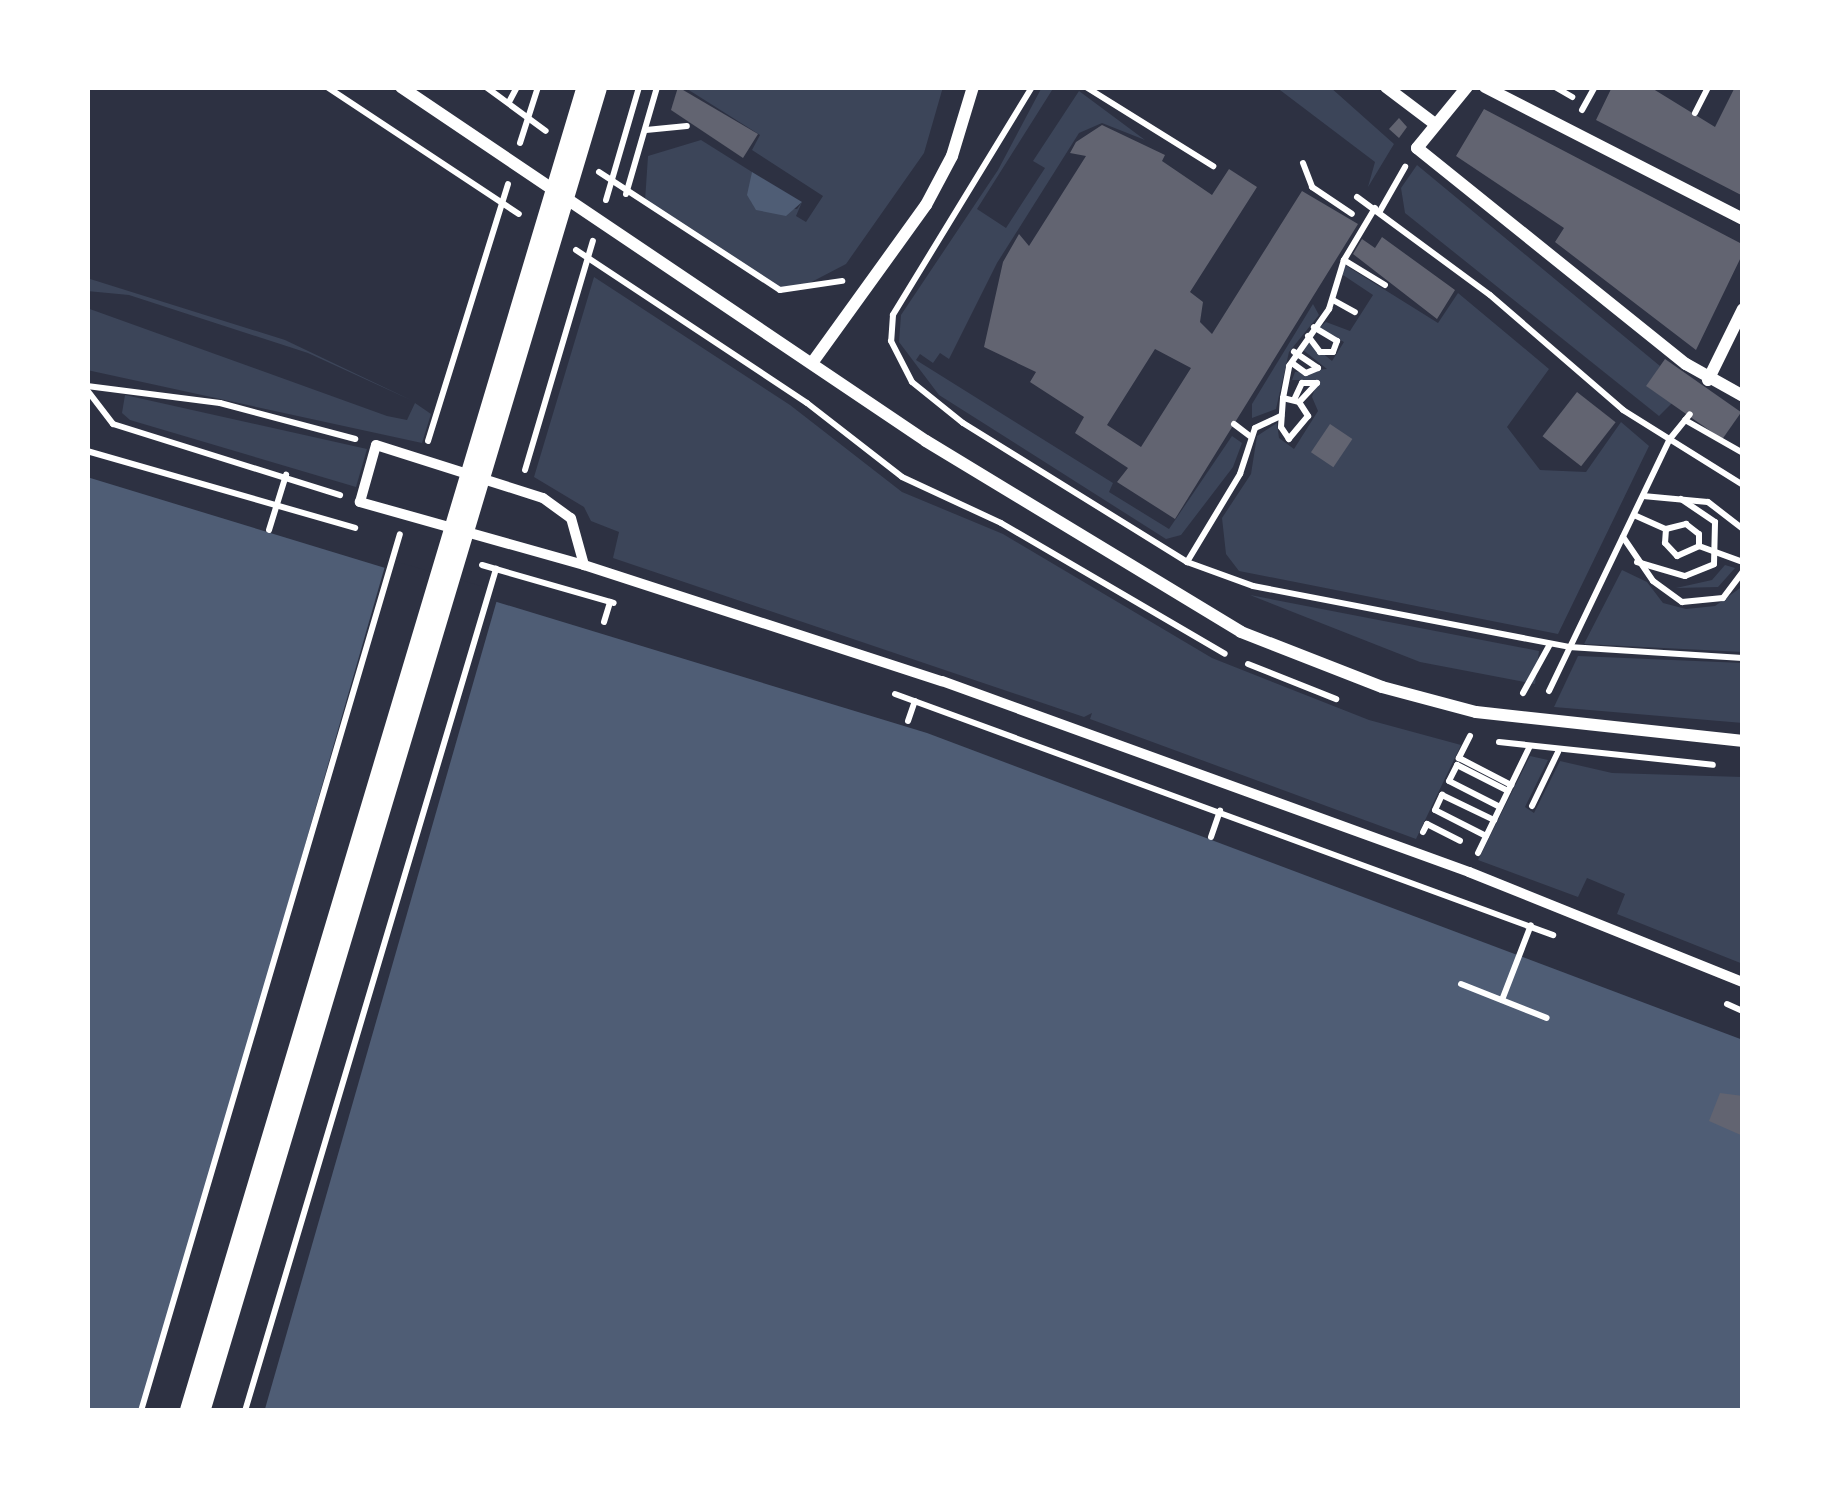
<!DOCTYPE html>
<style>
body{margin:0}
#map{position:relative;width:1830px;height:1498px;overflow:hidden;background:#2d3142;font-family:"Fira Sans Condensed",sans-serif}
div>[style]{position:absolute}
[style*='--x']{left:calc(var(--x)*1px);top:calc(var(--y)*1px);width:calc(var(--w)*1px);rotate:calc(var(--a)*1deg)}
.green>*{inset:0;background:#3c4559}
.water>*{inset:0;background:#4f5d75}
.pier>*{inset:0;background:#2d3142;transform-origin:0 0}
.building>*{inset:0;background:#626471;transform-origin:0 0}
.path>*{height:6px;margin:-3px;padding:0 3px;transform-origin:3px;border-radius:3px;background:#fff}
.pedestrian>*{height:10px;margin:-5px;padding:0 5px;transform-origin:5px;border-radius:5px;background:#fff}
.minor>*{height:12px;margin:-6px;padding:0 6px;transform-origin:6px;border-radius:6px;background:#fff}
.primary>*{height:30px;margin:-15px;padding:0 15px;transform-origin:15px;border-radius:15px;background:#fff}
span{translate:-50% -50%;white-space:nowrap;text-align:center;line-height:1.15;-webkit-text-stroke:12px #fff;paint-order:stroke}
.frame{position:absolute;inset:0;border:90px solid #fff;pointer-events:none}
</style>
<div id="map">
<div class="green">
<i style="clip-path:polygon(684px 87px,943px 87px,924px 153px,846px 264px,800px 288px,780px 287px,645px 201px,648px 156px,701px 140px,752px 172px,751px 202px,797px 209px,802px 202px,796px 216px,806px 222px,823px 196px,752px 150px,760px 135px)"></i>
<i style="clip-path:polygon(1042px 87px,1054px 87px,977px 209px,1006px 228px,1045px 168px,1033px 161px,1079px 91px,1145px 140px,1102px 123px,1079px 133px,997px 263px,949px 359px,940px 353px,933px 363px,920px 354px,916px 360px,1113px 483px,1109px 492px,1169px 529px,1232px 436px,1242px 443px,1233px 467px,1181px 535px,1166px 539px,939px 395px,899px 342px,901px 315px,998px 170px)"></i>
<i style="clip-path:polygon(1276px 87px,1330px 87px,1394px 144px,1368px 187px,1375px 162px)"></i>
<i style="clip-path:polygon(1417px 165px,1660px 366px,1648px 387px,1672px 403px,1659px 416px,1405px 213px,1401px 188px)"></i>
<i style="clip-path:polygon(1345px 265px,1438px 323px,1458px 293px,1549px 369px,1507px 427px,1540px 470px,1586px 472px,1621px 422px,1649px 446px,1558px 634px,1239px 571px,1226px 554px,1222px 518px,1251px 474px,1257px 436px,1277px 423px,1279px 438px,1294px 449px,1318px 411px,1312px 397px,1318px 380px,1292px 380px,1295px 372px,1327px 369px,1303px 350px,1309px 342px,1332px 361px,1344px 342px,1319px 328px,1326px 322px,1350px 331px,1373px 295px,1340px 273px)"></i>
<i style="clip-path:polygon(594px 277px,790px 405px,902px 492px,1003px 534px,1212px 658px,1369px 720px,1461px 745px,1416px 839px,1090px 719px,1092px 713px,1084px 717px,613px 558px,619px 532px,591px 521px,584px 507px,534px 477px)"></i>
<i style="clip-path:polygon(87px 278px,285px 340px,413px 401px,308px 353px,129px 295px,87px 291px)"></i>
<i style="clip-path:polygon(1313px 304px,1319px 315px,1289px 352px,1276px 409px,1252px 418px,1252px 404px)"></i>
<i style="clip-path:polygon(87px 308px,387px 416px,407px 420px,415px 403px,431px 414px,422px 443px,87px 370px)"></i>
<i style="clip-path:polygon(125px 395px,367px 449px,356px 487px,130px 420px,122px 413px)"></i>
<i style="clip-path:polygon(1725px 565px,1735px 568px,1718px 587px,1676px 588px,1712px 580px)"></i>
<i style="clip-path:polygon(1622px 570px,1647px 582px,1663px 603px,1686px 609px,1715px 606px,1743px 586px,1743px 652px,1584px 644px)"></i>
<i style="clip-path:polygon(1250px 595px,1539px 651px,1535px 684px,1420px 662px)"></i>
<i style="clip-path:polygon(1578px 656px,1743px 663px,1743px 723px,1554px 707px)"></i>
<i style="clip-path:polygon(1530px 756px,1548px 760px,1525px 807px,1534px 813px,1560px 761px,1612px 773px,1743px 777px,1743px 964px,1617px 914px,1625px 894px,1587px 878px,1578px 897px,1478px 860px)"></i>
</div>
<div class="water">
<i style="clip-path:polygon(752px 172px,802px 202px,786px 216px,756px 210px,747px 195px)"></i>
<i style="clip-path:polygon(87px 477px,927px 733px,1743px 1040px,1743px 1411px,87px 1411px)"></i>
</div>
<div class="pier">
<i style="left:387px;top:559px;width:117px;height:889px;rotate:16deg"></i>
</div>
<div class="building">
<i style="clip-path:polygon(678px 87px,758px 134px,743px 158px,671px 110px)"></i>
<i style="clip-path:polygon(1612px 87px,1650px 87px,1715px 127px,1735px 87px,1743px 87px,1743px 196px,1596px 120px)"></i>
<i style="clip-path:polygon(1484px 109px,1740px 243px,1743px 253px,1696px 350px,1555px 242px,1564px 228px,1456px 156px)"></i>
<i style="clip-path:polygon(1399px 118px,1407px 127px,1399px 138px,1389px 129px)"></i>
<i style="clip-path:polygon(evenodd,1102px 125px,1165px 155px,1162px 161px,1212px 195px,1229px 169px,1257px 187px,1190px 292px,1203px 302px,1200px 322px,1212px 334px,1302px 191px,1358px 224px,1175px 519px,1117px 482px,1128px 468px,1075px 433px,1084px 417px,1030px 382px,1036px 372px,984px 347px,1003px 262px,1019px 234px,1029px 246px,1086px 156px,1070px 153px,1076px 142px,1102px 125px,1155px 349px,1191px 368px,1141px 447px,1107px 425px,1155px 349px)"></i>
<i style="clip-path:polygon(1382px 237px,1455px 290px,1437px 319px,1353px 254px,1362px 239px,1375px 248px)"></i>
<i style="left:1665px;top:359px;width:93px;height:33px;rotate:35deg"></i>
<i style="left:1577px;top:392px;width:49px;height:56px;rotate:38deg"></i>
<i style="left:1330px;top:424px;width:27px;height:34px;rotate:34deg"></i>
<i style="clip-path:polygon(1720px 1093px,1743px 1096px,1743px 1136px,1709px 1121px)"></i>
</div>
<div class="path">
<i style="--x:327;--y:87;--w:230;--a:33.5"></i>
<i style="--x:486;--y:87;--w:74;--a:36.3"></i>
<i style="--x:1032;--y:87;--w:267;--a:121.4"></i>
<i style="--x:893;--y:315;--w:26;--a:94"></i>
<i style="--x:891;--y:341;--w:46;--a:62.9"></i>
<i style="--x:912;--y:382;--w:65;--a:38.8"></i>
<i style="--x:963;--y:423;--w:264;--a:31.8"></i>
<i style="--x:1187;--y:562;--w:70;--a:20"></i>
<i style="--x:1253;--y:586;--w:322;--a:10.9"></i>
<i style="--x:1569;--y:647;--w:174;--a:3.6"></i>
<i style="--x:1086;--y:87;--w:150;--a:31.9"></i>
<i style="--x:1555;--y:87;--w:20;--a:30"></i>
<i style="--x:509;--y:102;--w:17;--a:-62"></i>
<i style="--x:1582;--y:110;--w:26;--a:-61"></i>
<i style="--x:1695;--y:113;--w:29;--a:-63"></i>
<i style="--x:646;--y:130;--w:41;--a:-5.6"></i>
<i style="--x:520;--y:143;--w:59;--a:-72.2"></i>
<i style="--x:1303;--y:163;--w:26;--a:69"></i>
<i style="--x:1312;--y:187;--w:48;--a:34"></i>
<i style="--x:599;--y:172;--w:216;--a:33.1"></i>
<i style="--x:780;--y:290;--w:63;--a:-8.3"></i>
<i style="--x:626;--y:194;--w:111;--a:-73.8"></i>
<i style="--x:1357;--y:197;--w:165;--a:36.4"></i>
<i style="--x:1490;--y:295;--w:176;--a:40.8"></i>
<i style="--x:1623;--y:410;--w:142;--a:32"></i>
<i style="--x:606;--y:200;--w:118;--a:-73.7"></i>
<i style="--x:1375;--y:208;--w:61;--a:120.8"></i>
<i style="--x:1344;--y:260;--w:48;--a:31.4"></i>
<i style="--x:1380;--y:211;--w:51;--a:-60.4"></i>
<i style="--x:576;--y:250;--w:277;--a:33.5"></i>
<i style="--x:807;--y:403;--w:120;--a:37.9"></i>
<i style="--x:902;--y:477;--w:109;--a:24.9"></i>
<i style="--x:1001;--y:523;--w:259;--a:30.3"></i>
<i style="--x:1333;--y:300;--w:25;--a:29"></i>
<i style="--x:1308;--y:336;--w:20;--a:53"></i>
<i style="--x:1320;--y:352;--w:13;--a:0"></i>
<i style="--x:1333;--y:352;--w:12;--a:-70"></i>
<i style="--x:1337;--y:341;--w:27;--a:-149"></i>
<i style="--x:1292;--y:363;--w:17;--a:36"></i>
<i style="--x:1306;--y:373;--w:13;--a:-23"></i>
<i style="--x:1318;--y:368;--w:29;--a:-146"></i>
<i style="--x:87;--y:386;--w:134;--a:7.3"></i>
<i style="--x:220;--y:403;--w:140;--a:14.9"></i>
<i style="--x:87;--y:390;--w:43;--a:52.6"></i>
<i style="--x:113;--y:424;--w:238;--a:17.4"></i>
<i style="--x:1283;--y:398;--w:16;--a:14"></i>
<i style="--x:1299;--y:402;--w:17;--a:57"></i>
<i style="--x:1308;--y:416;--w:30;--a:130"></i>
<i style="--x:1289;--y:439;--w:14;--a:-124"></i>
<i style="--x:1281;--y:427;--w:29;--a:-86"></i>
<i style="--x:1283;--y:398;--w:33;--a:-79"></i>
<i style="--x:1289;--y:366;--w:70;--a:-54.9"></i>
<i style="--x:1329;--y:309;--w:51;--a:-73"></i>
<i style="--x:1294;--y:400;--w:19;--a:-65"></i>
<i style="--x:1302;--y:383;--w:15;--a:0"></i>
<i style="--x:1317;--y:383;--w:26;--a:133"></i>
<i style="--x:1685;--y:420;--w:67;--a:29.6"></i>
<i style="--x:1234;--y:424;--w:20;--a:37"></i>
<i style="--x:428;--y:441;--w:269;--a:-72.7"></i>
<i style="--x:87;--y:451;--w:279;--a:16"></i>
<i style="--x:525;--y:470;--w:239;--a:-73.5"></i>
<i style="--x:1643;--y:496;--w:65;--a:5.3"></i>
<i style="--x:1708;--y:502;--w:44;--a:37.6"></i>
<i style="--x:1634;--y:515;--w:35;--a:24"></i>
<i style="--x:1666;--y:529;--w:14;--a:94"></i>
<i style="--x:1665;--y:543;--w:18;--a:47"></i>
<i style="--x:1677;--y:556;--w:24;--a:-24"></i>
<i style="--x:1699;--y:546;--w:47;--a:20"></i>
<i style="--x:1666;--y:529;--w:21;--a:-14"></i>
<i style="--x:1686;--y:524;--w:16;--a:38"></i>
<i style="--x:1699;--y:534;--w:12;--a:90"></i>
<i style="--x:269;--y:530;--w:58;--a:-72.8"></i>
<i style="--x:1623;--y:537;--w:53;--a:55.7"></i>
<i style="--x:1653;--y:581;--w:36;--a:36"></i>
<i style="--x:1682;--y:602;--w:41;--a:-5.6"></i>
<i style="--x:1723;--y:598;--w:34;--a:-53"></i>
<i style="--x:1187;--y:562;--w:103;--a:-58.9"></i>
<i style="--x:1240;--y:474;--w:48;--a:-71.9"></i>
<i style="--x:1255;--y:428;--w:29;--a:-25"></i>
<i style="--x:1637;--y:562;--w:50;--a:16.3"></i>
<i style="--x:1685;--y:576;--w:31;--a:-22"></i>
<i style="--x:1714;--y:564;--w:42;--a:-88.6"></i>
<i style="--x:1715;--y:522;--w:41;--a:-145.9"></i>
<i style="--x:482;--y:565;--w:137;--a:16.1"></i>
<i style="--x:604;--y:622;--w:21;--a:-73"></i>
<i style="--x:1248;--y:664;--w:95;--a:21.7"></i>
<i style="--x:1549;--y:691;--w:278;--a:-64.4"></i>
<i style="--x:1669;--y:440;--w:33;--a:-51"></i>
<i style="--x:1523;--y:693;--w:56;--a:-61.1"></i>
<i style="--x:895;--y:694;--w:701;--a:20.12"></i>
<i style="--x:908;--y:721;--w:21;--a:-71"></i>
<i style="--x:1470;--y:736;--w:25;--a:117"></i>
<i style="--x:1459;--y:758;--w:59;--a:27.4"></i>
<i style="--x:1499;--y:742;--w:215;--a:6.1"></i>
<i style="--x:1532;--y:806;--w:60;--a:-64.3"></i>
<i style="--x:1500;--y:807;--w:57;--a:-153"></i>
<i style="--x:1449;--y:781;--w:18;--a:-63"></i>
<i style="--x:1457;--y:765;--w:57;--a:27"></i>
<i style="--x:1423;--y:832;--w:9;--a:-63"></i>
<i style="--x:1427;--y:824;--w:37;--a:27"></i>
<i style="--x:1486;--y:836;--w:57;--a:-153"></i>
<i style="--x:1435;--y:810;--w:17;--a:-65"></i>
<i style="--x:1442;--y:795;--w:58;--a:25.7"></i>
<i style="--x:1211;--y:837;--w:28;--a:-71"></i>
<i style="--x:1478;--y:853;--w:117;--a:-64.1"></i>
<i style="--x:1461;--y:984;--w:92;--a:21.6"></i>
<i style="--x:1502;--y:1000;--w:80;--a:-68.9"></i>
<i style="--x:1727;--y:1004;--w:17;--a:24"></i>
<i style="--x:141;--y:1411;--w:914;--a:-73.55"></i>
<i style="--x:245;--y:1411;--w:879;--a:-73.4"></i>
</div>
<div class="pedestrian">
<i style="--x:584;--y:565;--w:233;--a:-164.3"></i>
<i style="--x:360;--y:502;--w:59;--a:-74.3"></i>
<i style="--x:376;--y:445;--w:175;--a:17.6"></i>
<i style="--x:543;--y:498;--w:34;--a:36"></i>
<i style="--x:571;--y:518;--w:49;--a:74.5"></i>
<i style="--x:584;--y:565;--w:376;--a:18"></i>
<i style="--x:942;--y:681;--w:561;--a:19.92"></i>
<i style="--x:1469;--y:872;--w:295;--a:21.9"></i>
</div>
<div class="minor">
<i style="--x:401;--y:87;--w:633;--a:33.99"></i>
<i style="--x:926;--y:441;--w:368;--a:31.2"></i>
<i style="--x:1241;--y:632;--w:151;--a:21.3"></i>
<i style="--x:1382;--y:687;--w:97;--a:14.9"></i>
<i style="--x:1476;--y:712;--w:269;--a:6.2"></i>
<i style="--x:1386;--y:87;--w:61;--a:37.1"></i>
<i style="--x:1467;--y:87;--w:79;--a:129.3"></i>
<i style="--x:1417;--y:148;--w:345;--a:38.8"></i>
<i style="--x:1686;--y:364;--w:65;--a:29.3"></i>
<i style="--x:1485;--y:87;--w:290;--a:27.1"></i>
<i style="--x:812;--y:363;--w:195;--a:-54.2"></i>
<i style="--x:926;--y:205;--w:55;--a:-62"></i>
<i style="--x:952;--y:156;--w:72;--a:-73.1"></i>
<i style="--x:1708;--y:380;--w:79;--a:-63.8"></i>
</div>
<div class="primary">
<i style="--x:195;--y:1411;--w:1382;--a:-73.31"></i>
</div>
<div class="frame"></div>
</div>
